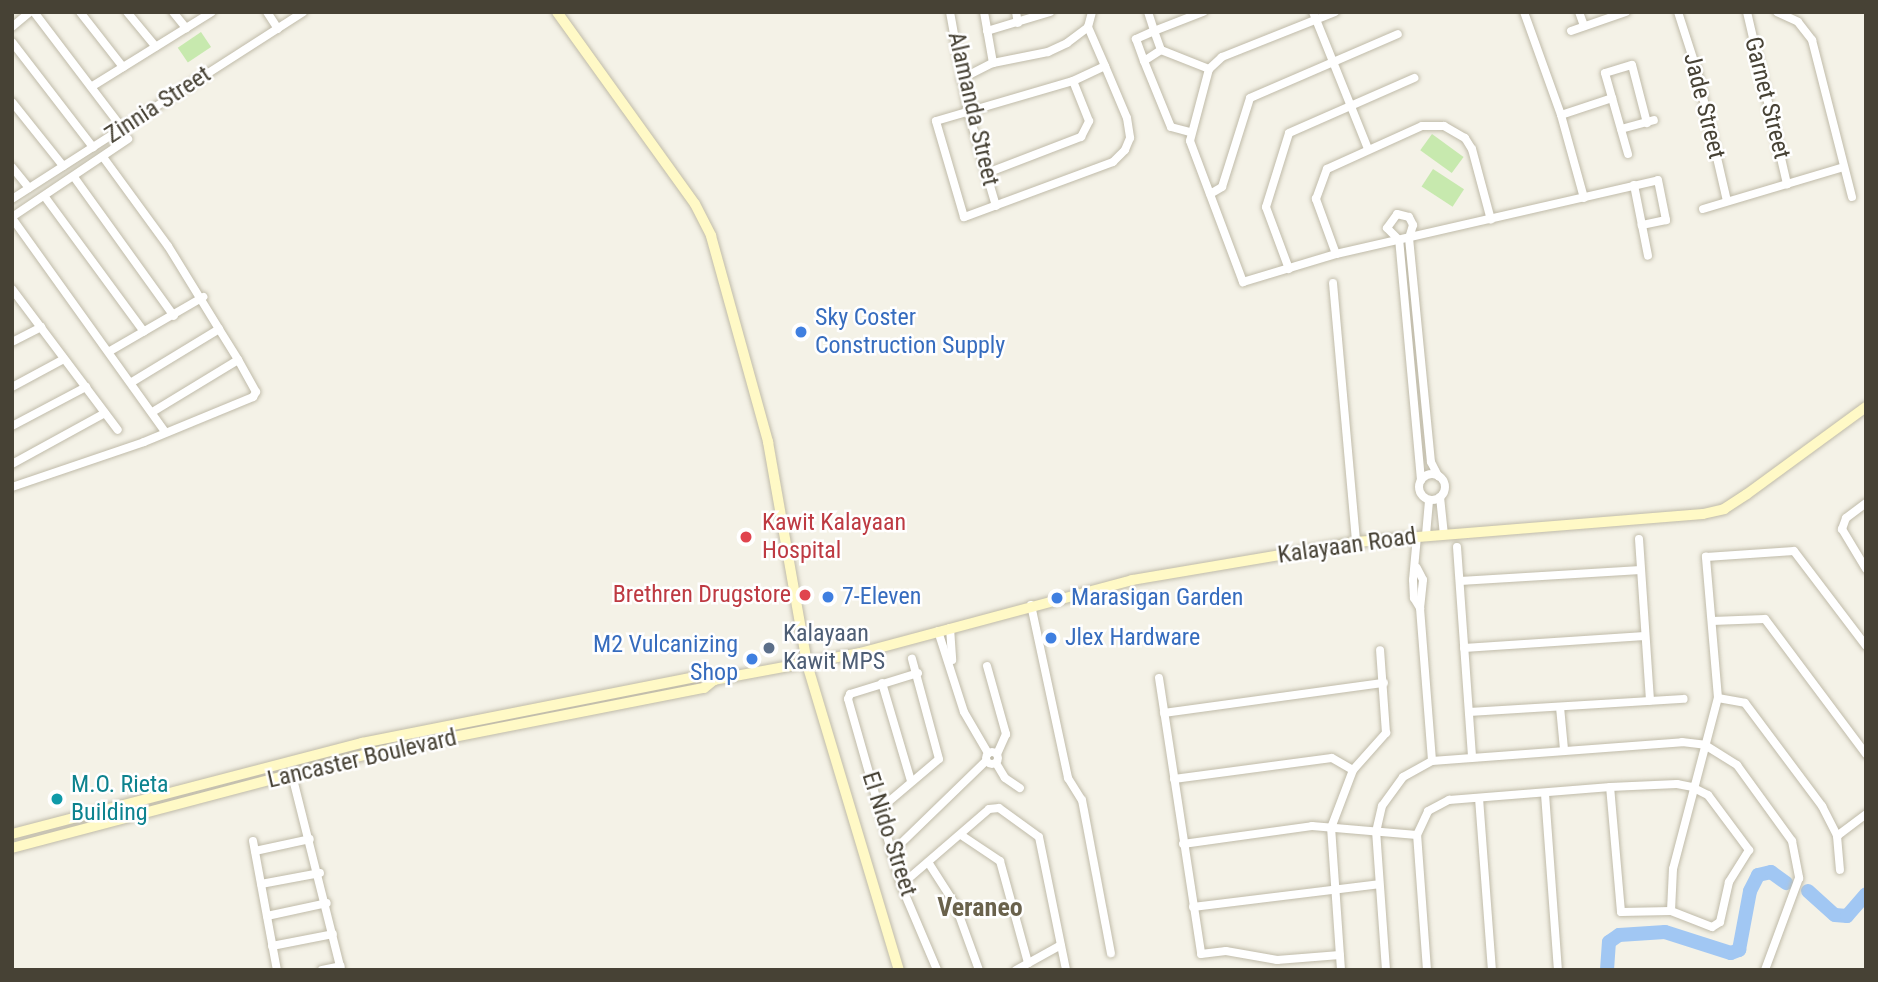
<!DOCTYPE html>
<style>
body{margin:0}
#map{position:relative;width:1878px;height:982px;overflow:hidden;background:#f4f2e7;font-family:"Roboto Condensed",sans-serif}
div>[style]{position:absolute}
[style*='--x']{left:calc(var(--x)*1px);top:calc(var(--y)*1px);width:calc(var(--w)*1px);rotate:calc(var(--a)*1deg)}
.green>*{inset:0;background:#c7e9ae;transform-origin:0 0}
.river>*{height:14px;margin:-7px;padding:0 7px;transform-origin:7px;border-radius:7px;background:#a1c7f3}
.roads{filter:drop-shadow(0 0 2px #c0bba9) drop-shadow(0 0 2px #c0bba9)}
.minor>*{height:8px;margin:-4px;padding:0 4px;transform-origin:4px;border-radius:4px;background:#fff}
.minor>.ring{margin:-4px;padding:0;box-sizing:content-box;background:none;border:8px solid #fff;border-radius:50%}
.secondary>*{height:10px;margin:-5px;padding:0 5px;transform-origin:5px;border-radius:5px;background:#fff9c6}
.dots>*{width:19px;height:19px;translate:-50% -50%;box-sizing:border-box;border:4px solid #fff;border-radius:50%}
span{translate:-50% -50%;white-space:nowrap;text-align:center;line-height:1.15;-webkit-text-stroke:5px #fff;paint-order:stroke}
.street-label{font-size:24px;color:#474235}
.shop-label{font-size:24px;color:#366cbe}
.left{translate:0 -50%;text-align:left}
.right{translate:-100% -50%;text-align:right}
.health-label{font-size:24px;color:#be3a42}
.service-label{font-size:24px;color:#4e5e75}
.culture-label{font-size:24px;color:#0d838f}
.neighbourhood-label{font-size:26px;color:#6a624c;font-weight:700}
.frame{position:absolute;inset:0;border:14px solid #474235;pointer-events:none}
</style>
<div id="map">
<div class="green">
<i style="left:201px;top:32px;width:18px;height:28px;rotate:56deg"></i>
<i style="left:1432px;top:134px;width:39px;height:20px;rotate:36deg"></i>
<i style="left:1433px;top:169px;width:37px;height:21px;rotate:33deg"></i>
</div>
<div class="river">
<i style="--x:1808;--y:891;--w:36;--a:42"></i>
<i style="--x:1835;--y:915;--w:12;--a:5"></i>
<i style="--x:1847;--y:916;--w:29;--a:-49"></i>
<i style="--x:1607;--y:970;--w:28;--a:-86"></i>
<i style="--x:1609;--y:942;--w:12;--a:-35"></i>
<i style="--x:1619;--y:935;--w:46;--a:-3.7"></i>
<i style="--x:1665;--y:932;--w:69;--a:17.7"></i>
<i style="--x:1731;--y:953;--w:9;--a:-21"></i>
<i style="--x:1739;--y:950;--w:60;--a:-79.4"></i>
<i style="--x:1750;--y:891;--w:18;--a:-63"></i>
<i style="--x:1758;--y:875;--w:13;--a:-13"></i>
<i style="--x:1771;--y:872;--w:19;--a:36"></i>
</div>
<div class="roads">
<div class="minor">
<i style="--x:34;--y:12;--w:146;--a:52.8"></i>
<i style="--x:80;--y:12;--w:70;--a:52"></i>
<i style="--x:127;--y:12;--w:45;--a:50.4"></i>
<i style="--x:173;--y:12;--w:21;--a:51"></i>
<i style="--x:267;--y:12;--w:20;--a:57"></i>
<i style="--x:950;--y:12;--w:101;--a:79.7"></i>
<i style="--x:968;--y:111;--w:99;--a:73.6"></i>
<i style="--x:984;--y:12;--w:52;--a:80"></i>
<i style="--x:1016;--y:12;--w:11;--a:80"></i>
<i style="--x:1148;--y:12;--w:20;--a:72"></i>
<i style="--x:1154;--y:31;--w:53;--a:-21.2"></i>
<i style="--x:1313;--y:12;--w:148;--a:68.1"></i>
<i style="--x:1335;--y:12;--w:122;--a:158.3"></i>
<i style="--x:1222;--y:57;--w:18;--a:137"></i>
<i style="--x:1209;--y:69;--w:74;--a:104.8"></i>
<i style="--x:1190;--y:141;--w:151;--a:69.4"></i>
<i style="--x:1243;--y:282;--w:97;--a:-16.8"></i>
<i style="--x:1336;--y:254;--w:330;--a:-12.9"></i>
<i style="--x:1658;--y:180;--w:41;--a:78.7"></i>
<i style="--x:1666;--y:220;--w:25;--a:168"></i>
<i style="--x:1524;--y:12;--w:109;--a:70.2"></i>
<i style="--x:1561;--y:115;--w:86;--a:74.5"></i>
<i style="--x:1579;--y:12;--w:15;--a:70"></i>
<i style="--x:1678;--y:12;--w:62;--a:72.1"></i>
<i style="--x:1697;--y:71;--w:133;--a:77"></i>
<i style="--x:1747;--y:12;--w:177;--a:76.9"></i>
<i style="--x:1777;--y:12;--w:23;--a:25"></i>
<i style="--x:1798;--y:22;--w:23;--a:52"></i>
<i style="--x:1812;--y:40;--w:162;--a:75.7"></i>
<i style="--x:12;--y:27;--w:23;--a:-40"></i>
<i style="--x:1088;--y:27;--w:43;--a:66.4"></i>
<i style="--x:1105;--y:66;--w:56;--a:67.1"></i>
<i style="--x:1127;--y:118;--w:20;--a:81"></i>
<i style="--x:1130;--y:138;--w:13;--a:113"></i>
<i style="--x:1125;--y:150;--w:17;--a:135"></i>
<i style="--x:1113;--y:162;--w:159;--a:159.7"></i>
<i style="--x:964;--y:217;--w:100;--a:-106.3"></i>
<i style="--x:936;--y:121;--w:143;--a:-16.3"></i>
<i style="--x:1073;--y:81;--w:35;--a:-25"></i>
<i style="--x:987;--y:31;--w:66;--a:-16.8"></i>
<i style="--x:1571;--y:31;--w:58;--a:-19.1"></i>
<i style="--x:12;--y:42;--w:133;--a:52.4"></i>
<i style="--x:1161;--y:50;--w:52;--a:21.6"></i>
<i style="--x:1144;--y:61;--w:20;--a:-33"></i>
<i style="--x:1161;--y:50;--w:20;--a:-110"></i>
<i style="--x:1154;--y:31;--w:20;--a:156"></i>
<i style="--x:1136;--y:39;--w:23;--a:70"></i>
<i style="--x:1144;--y:61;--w:71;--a:67.8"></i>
<i style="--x:1171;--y:127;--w:20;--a:15"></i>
<i style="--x:961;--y:79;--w:36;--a:-27"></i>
<i style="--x:993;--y:63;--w:56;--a:-11.3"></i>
<i style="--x:1048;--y:52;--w:21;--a:-25"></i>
<i style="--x:1067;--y:43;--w:26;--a:-37"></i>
<i style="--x:1088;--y:27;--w:16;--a:-75"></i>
<i style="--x:91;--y:87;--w:142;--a:-31.8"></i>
<i style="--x:12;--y:102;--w:82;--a:51.4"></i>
<i style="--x:1561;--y:115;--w:54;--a:-18.4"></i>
<i style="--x:1621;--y:129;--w:34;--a:-15"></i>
<i style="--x:1628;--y:154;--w:84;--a:-105.9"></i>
<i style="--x:1605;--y:73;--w:28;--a:-17"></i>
<i style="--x:1632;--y:65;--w:60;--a:75.5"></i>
<i style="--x:103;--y:157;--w:110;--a:53.9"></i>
<i style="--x:168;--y:246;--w:97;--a:58.4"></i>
<i style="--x:12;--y:167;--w:27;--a:51"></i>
<i style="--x:987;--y:173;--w:101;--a:-21"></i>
<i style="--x:1081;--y:137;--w:18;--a:-63"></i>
<i style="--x:1089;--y:121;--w:43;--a:-111.8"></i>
<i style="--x:74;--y:177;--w:171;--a:54.3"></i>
<i style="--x:1634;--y:185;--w:72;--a:78.8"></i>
<i style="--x:1210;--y:194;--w:14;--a:-30"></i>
<i style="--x:1222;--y:187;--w:93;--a:-72.5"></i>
<i style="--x:1250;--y:98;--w:161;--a:-23.4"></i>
<i style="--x:45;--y:197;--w:167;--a:53.7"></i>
<i style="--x:12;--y:199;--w:346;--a:-32.7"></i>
<i style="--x:1703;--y:209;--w:147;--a:-16.6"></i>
<i style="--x:12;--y:217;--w:140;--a:-33.9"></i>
<i style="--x:12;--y:218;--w:261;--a:54.4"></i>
<i style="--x:1336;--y:254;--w:59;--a:-110"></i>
<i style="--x:1316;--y:199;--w:32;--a:-70"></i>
<i style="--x:1327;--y:169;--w:104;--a:-24.4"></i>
<i style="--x:1422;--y:126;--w:22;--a:0"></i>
<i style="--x:1444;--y:126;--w:24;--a:30"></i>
<i style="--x:1465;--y:138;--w:13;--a:58"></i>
<i style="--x:1472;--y:149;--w:73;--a:75"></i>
<i style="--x:1289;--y:269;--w:66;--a:-110.4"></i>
<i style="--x:1266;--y:207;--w:77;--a:-72.7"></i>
<i style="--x:1289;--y:133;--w:137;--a:-23.7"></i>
<i style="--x:1333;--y:283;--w:260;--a:84.9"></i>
<i style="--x:12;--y:289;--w:176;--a:53.1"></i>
<i style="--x:12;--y:342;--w:33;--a:-27"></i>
<i style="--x:110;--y:351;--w:108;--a:-30.1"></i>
<i style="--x:132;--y:382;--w:102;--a:-31.3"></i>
<i style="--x:219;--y:329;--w:36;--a:58"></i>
<i style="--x:12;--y:387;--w:59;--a:-28.3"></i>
<i style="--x:12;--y:426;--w:84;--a:-27.8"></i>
<i style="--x:12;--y:464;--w:106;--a:-28.7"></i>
<i class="ring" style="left:1419px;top:474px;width:18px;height:18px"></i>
<i style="--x:1421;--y:480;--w:241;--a:-95.2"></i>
<i style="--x:1399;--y:240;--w:17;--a:-135"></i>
<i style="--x:1387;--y:228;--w:17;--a:-54"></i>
<i style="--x:1397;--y:214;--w:12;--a:14"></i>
<i style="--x:1409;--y:217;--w:9;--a:63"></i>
<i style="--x:1413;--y:225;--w:14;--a:107"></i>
<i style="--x:1409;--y:238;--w:225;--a:84.4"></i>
<i style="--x:1431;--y:462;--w:16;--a:63"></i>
<i style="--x:12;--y:487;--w:139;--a:-18.8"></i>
<i style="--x:144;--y:442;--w:118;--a:-22.4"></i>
<i style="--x:253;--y:397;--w:6;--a:-59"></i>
<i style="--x:256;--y:392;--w:37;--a:-119"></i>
<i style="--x:238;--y:360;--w:98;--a:148.7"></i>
<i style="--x:1440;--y:497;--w:37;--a:84"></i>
<i style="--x:1866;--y:503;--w:25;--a:143"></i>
<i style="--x:1846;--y:518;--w:12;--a:110"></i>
<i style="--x:1842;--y:529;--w:47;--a:59"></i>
<i style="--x:1426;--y:535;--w:35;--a:-85"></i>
<i style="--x:1417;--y:536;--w:44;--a:95.2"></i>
<i style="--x:1413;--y:580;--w:18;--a:87"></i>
<i style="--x:1414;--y:598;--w:12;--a:59"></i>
<i style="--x:1639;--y:539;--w:162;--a:86.1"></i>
<i style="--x:1457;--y:547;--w:210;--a:85.9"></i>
<i style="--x:1417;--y:568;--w:13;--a:63"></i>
<i style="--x:1423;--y:580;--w:28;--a:96"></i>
<i style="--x:1420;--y:608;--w:153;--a:85.5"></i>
<i style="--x:1460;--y:581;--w:181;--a:-3.5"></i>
<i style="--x:1031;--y:605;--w:177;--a:77.9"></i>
<i style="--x:1068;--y:778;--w:26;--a:58"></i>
<i style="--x:1082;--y:800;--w:156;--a:79.3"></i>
<i style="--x:1712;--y:621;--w:53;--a:-2.2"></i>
<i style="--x:1765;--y:619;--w:169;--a:53.2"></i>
<i style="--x:950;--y:628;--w:32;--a:86"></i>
<i style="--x:938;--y:631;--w:85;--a:72.2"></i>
<i style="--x:964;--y:712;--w:48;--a:59.7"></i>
<i style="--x:1464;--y:648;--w:181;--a:-3.8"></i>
<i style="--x:987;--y:666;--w:71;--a:74.4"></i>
<i style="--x:1006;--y:734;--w:22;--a:114"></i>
<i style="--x:918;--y:673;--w:71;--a:162.8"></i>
<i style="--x:850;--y:694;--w:5;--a:112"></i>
<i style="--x:848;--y:699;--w:193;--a:74.1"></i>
<i style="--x:901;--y:885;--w:92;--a:67"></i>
<i style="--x:1159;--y:678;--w:279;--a:81.3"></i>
<i style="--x:1201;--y:954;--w:25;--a:-7"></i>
<i style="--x:1226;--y:951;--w:52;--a:10"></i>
<i style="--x:1277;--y:960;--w:63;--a:-4.5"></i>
<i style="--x:882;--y:683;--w:102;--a:73.5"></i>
<i style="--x:1718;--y:698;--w:27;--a:10"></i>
<i style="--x:1745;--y:703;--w:129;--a:53.2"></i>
<i style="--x:1822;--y:806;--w:34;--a:63"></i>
<i style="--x:1837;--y:836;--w:34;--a:85"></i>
<i style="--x:1560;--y:707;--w:42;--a:84.6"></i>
<i style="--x:1469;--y:712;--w:215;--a:-3.5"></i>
<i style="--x:1164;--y:713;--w:222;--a:-7.8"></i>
<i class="ring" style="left:986px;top:752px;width:4px;height:4px"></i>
<i style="--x:996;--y:763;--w:17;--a:59"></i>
<i style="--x:1005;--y:778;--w:18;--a:34"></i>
<i style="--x:292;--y:775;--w:201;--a:75.9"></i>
<i style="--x:1174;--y:779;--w:159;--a:-7.6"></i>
<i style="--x:1332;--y:758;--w:24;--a:30"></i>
<i style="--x:1545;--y:794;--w:176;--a:85.8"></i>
<i style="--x:1479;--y:798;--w:172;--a:85.7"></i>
<i style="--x:880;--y:809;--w:77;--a:-40.3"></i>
<i style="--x:939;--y:759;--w:104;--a:-105.1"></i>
<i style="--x:961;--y:835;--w:47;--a:33.7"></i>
<i style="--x:1000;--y:861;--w:106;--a:74.6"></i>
<i style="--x:1837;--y:836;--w:36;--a:-37"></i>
<i style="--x:253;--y:841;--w:131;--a:79.5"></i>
<i style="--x:1183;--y:844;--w:130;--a:-7.9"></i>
<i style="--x:1312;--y:826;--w:105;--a:4.9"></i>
<i style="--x:255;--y:851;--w:56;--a:-12.3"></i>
<i style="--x:891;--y:853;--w:132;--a:-44.1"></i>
<i style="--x:928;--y:862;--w:50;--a:57.3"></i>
<i style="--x:955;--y:904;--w:70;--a:70"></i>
<i style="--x:261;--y:884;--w:60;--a:-10.6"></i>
<i style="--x:901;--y:885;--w:116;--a:-40.8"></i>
<i style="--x:989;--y:809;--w:10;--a:-6"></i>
<i style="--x:999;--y:808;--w:49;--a:35.9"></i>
<i style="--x:1039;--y:837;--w:136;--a:78.5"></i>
<i style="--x:1193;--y:907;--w:187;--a:-7"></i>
<i style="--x:1671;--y:911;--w:42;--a:-87.3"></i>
<i style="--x:1673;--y:869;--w:177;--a:-75.3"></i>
<i style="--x:1718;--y:698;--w:142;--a:-94.9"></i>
<i style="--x:1706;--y:557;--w:88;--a:-3.9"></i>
<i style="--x:1794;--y:551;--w:119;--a:52.8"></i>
<i style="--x:267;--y:916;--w:61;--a:-12.2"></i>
<i style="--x:272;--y:946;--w:62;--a:-11.1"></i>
<i style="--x:322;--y:970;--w:19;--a:-12"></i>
<i style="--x:1016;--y:970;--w:51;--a:-29.1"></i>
<i style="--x:1341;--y:970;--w:142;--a:-94"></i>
<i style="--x:1331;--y:828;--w:62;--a:-69.2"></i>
<i style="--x:1353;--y:770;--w:50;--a:-48.3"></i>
<i style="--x:1386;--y:733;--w:83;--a:-94.1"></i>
<i style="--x:1386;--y:970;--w:138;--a:-94.1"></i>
<i style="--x:1376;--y:832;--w:27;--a:-77"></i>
<i style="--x:1382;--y:806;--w:36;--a:-54"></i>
<i style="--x:1403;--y:777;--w:33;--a:-29"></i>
<i style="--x:1432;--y:761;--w:251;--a:-4.3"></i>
<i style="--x:1682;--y:742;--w:23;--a:7"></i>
<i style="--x:1705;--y:745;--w:38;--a:32"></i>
<i style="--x:1737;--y:765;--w:94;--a:54.1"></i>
<i style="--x:1792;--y:841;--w:38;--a:79"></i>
<i style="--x:1799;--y:878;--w:98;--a:110.3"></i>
<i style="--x:1427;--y:970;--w:135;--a:-94.2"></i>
<i style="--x:1417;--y:835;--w:26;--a:-65"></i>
<i style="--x:1428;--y:811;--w:24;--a:-28"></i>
<i style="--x:1449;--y:800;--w:162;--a:-4.6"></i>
<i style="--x:1610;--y:787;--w:67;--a:-2.6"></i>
<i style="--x:1677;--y:784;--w:15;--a:11"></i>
<i style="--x:1692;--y:787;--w:18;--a:27"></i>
<i style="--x:1708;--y:795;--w:69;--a:53.3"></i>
<i style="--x:1749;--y:850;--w:38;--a:122"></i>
<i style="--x:1729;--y:882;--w:41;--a:102.7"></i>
<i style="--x:1720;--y:922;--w:9;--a:148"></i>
<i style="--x:1712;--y:927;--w:44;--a:-158.7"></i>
<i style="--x:1671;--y:911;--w:50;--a:178.9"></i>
<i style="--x:1621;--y:912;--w:125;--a:-95"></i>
</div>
<div class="secondary">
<i style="--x:557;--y:12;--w:236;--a:54.3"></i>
<i style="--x:695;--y:204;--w:36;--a:63"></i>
<i style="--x:711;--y:236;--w:214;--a:74.5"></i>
<i style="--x:768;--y:442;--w:225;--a:80"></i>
<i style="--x:807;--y:664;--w:320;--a:73.3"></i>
<i style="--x:12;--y:834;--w:362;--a:-14.6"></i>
<i style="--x:362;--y:743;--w:345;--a:-11.2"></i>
<i style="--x:700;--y:676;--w:15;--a:16"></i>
<i style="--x:714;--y:680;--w:148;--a:-10.5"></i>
<i style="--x:860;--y:653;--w:282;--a:-15"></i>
<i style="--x:1132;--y:580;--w:227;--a:-9.6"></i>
<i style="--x:1356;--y:542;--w:348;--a:-4.6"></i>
<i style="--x:1703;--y:514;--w:22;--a:-13"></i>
<i style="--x:1724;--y:509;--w:27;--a:-33"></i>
<i style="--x:1747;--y:494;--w:147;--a:-36.2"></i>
<i style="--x:12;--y:848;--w:372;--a:-14.8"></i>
<i style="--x:372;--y:753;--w:338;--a:-11.1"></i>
<i style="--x:704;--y:688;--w:13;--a:-39"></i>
</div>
</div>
<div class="dots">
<i style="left:801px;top:332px;background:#3f7fe0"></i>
<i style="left:746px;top:537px;background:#e0444e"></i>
<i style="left:805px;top:595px;background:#e0444e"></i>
<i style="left:828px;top:597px;background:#3f7fe0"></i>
<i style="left:1057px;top:598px;background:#3f7fe0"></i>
<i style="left:1051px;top:638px;background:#3f7fe0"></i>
<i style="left:769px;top:648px;background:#5c6f8a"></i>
<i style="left:752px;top:659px;background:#3f7fe0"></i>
<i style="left:57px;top:799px;background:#0f9aa8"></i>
</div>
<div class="street-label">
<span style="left:1767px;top:98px;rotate:76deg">Garnet Street</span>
<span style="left:158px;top:105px;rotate:-33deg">Zinnia Street</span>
<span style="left:1704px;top:106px;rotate:76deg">Jade Street</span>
<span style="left:973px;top:109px;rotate:77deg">Alamanda Street</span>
<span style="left:1347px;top:546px;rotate:-8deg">Kalayaan Road</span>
<span style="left:362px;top:759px;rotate:-13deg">Lancaster Boulevard</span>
<span style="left:889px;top:834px;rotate:72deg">El Nido Street</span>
</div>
<div class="shop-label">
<span class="left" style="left:815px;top:332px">Sky Coster<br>Construction Supply</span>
<span class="left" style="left:842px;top:597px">7-Eleven</span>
<span class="left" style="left:1071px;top:598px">Marasigan Garden</span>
<span class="left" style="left:1065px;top:638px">Jlex Hardware</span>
<span class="right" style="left:738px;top:659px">M2 Vulcanizing<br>Shop</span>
</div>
<div class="health-label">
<span class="left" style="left:762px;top:537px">Kawit Kalayaan<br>Hospital</span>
<span class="right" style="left:791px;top:595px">Brethren Drugstore</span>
</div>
<div class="service-label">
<span class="left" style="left:783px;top:648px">Kalayaan<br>Kawit MPS</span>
</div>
<div class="culture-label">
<span class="left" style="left:71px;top:799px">M.O. Rieta<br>Building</span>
</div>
<div class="neighbourhood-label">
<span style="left:980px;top:908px">Veraneo</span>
</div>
<div class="frame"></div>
</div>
